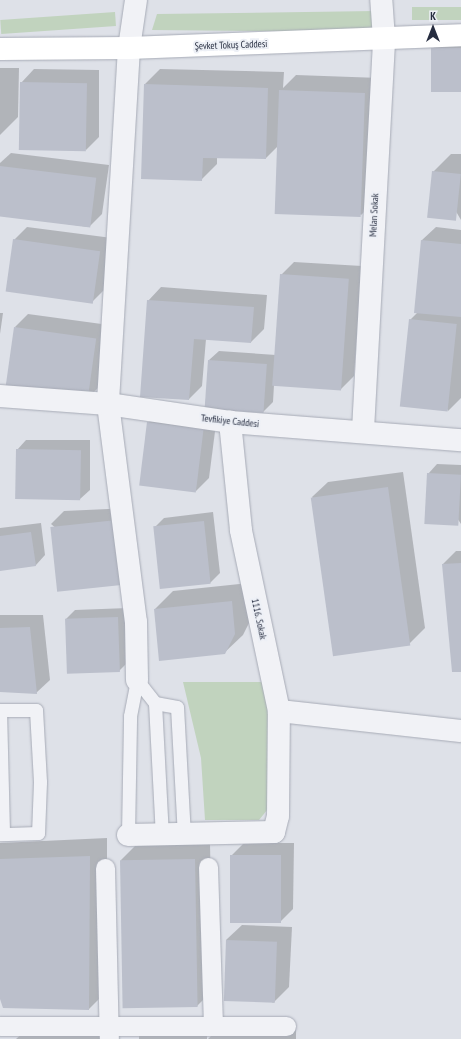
<!DOCTYPE html>
<meta charset="utf-8">
<style>
body{margin:0}
#map{position:relative;width:461px;height:1039px;overflow:hidden;background:#dee1e8;font-family:"PT Sans Narrow",sans-serif}
div>[style]{position:absolute}
[style*='--x']{left:calc(var(--x)*1px);top:calc(var(--y)*1px);width:calc(var(--w)*1px);rotate:calc(var(--a)*1deg)}
.green>*{inset:0;background:#c1d3be;transform-origin:0 0}
.shadow>*{inset:0;background:#0003;transform-origin:0 0}
.building>*{inset:0;background:#bbbfcb;transform-origin:0 0}
.roads{filter:drop-shadow(0 0 1px #a7abb6) drop-shadow(0 0 1px #a7abb6)}
.service>*{height:13px;margin:-6.5px;padding:0 6.5px;transform-origin:6.5px;border-radius:6.5px;background:#f1f2f6}
.pedestrian>*{height:19px;margin:-9.5px;padding:0 9.5px;transform-origin:9.5px;border-radius:9.5px;background:#f1f2f6}
.minor>*{height:22px;margin:-11px;padding:0 11px;transform-origin:11px;border-radius:11px;background:#f1f2f6}
.tertiary>*{height:22px;margin:-11px;padding:0 11px;transform-origin:11px;border-radius:11px;background:#f1f2f6}
.secondary>*{height:22px;margin:-11px;padding:0 11px;transform-origin:11px;border-radius:11px;background:#fff}
span{translate:-50% -50%;white-space:nowrap;text-align:center;line-height:1.15;-webkit-text-stroke:4px #edf0f6;paint-order:stroke}
.street-label{font-size:10px;color:#262d40}
.north{position:absolute;left:413px;top:8px;width:40px;height:40px;-webkit-text-stroke:3px #edf0f6;paint-order:stroke;rotate:0deg;font-size:11px;font-weight:700;line-height:16px;text-align:center;color:#262d40}
.north::after{content:'';display:block;margin:auto;width:14px;height:18px;background:#262d40;clip-path:polygon(50% 0,100% 100%,50% 72%,0 100%)}
</style>
<div id="map">
<div class="green">
<i style="left:461px;top:7px;width:13px;height:49px;rotate:90deg"></i>
<i style="clip-path:polygon(375px 11px,376px 32px,152px 30px,157px 14px)"></i>
<i style="left:115px;top:12px;width:14px;height:115px;rotate:86deg"></i>
<i style="clip-path:polygon(183px 682px,263px 682px,271px 710px,268px 809px,259px 820px,205px 820px,201px 758px)"></i>
</div>
<div class="shadow">
<i style="clip-path:polygon(461px 39px,461px 91px,432px 49px,442px 40px)"></i>
<i style="clip-path:polygon(0 68px,19px 68px,18px 117px,0 135px)"></i>
<i style="clip-path:polygon(34px 69px,99px 70px,99px 137px,86px 150px,21px 83px)"></i>
<i style="clip-path:polygon(160px 69px,284px 72px,283px 88px,296px 75px,380px 78px,377px 200px,361px 215px,279px 145px,266px 158px,217px 157px,217px 164px,201px 180px,145px 84px)"></i>
<i style="clip-path:polygon(11px 153px,109px 165px,102px 214px,89px 227px,0 215px,0 163px)"></i>
<i style="clip-path:polygon(451px 154px,461px 154px,461px 220px,433px 172px)"></i>
<i style="clip-path:polygon(27px 227px,112px 238px,105px 289px,92px 302px,14px 240px)"></i>
<i style="clip-path:polygon(436px 227px,461px 230px,461px 398px,448px 411px,410px 320px,418px 312px,415px 312px,422px 240px)"></i>
<i style="clip-path:polygon(294px 262px,362px 266px,354px 376px,341px 389px,274px 385px,273px 402px,263px 412px,209px 360px,219px 351px,276px 355px,281px 275px)"></i>
<i style="clip-path:polygon(161px 287px,267px 295px,264px 329px,251px 342px,206px 339px,202px 386px,189px 399px,141px 396px,148px 301px)"></i>
<i style="clip-path:polygon(0 313px,3px 313px,0 334px)"></i>
<i style="clip-path:polygon(28px 314px,109px 325px,101px 385px,88px 398px,15px 327px)"></i>
<i style="clip-path:polygon(161px 410px,217px 416px,209px 478px,196px 491px,148px 423px)"></i>
<i style="clip-path:polygon(26px 440px,90px 440px,90px 490px,80px 499px,17px 450px)"></i>
<i style="clip-path:polygon(437px 464px,461px 465px,461px 524px,428px 474px)"></i>
<i style="clip-path:polygon(403px 472px,425px 628px,409px 644px,312px 497px,328px 482px)"></i>
<i style="clip-path:polygon(130px 508px,123px 584px,51px 524px,64px 511px)"></i>
<i style="clip-path:polygon(213px 512px,220px 573px,210px 583px,154px 528px,164px 518px)"></i>
<i style="clip-path:polygon(41px 523px,45px 555px,36px 565px,0 570px,0 528px)"></i>
<i style="clip-path:polygon(456px 551px,461px 551px,461px 671px,443px 564px)"></i>
<i style="clip-path:polygon(249px 583px,253px 615px,243px 635px,224px 653px,155px 609px,173px 591px)"></i>
<i style="clip-path:polygon(128px 608px,129px 661px,119px 671px,66px 619px,75px 610px)"></i>
<i style="clip-path:polygon(0 615px,43px 615px,50px 680px,36px 693px,0 691px)"></i>
<i style="clip-path:polygon(107px 838px,107px 991px,89px 1009px,0 996px,0 843px)"></i>
<i style="clip-path:polygon(244px 843px,294px 843px,293px 909px,280px 922px,231px 856px)"></i>
<i style="clip-path:polygon(210px 844px,213px 990px,197px 1006px,121px 860px,136px 845px)"></i>
<i style="clip-path:polygon(242px 925px,292px 927px,289px 987px,273px 1003px,226px 940px)"></i>
<i style="clip-path:polygon(221px 1026px,296px 1027px,296px 1039px,208px 1039px)"></i>
<i style="clip-path:polygon(25px 1031px,112px 1033px,112px 1039px,16px 1039px)"></i>
<i style="left:139px;top:1036px;width:68px;height:5px"></i>
</div>
<div class="building">
<i style="left:461px;top:48px;width:44px;height:30px;rotate:90deg"></i>
<i style="left:20px;top:82px;width:67px;height:68px;rotate:1deg"></i>
<i style="clip-path:polygon(144px 84px,268px 88px,266px 159px,203px 158px,202px 181px,141px 179px)"></i>
<i style="left:279px;top:90px;width:86px;height:124px;rotate:2deg"></i>
<i style="left:0;top:166px;width:97px;height:50px;rotate:7deg"></i>
<i style="left:432px;top:171px;width:29px;height:47px;rotate:6deg"></i>
<i style="left:13px;top:239px;width:88px;height:53px;rotate:8deg"></i>
<i style="clip-path:polygon(421px 240px,461px 244px,461px 317px,414px 313px)"></i>
<i style="left:280px;top:274px;width:69px;height:112px;rotate:4deg"></i>
<i style="clip-path:polygon(147px 300px,254px 307px,251px 343px,194px 339px,189px 400px,140px 397px)"></i>
<i style="left:409px;top:319px;width:48px;height:88px;rotate:6deg"></i>
<i style="left:14px;top:327px;width:83px;height:62px;rotate:8deg"></i>
<i style="left:208px;top:360px;width:59px;height:49px;rotate:4deg"></i>
<i style="left:147px;top:422px;width:57px;height:64px;rotate:7deg"></i>
<i style="left:16px;top:449px;width:65px;height:50px;rotate:1deg"></i>
<i style="left:427px;top:473px;width:34px;height:51px;rotate:3deg"></i>
<i style="left:388px;top:487px;width:160px;height:78px;rotate:82deg"></i>
<i style="left:117px;top:520px;width:65px;height:67px;rotate:84deg"></i>
<i style="left:204px;top:521px;width:63px;height:51px;rotate:84deg"></i>
<i style="clip-path:polygon(31px 532px,36px 566px,0 571px,0 536px)"></i>
<i style="clip-path:polygon(461px 563px,461px 672px,452px 672px,442px 564px)"></i>
<i style="clip-path:polygon(232px 601px,235px 634px,225px 654px,159px 661px,154px 609px)"></i>
<i style="left:118px;top:617px;width:55px;height:53px;rotate:88deg"></i>
<i style="clip-path:polygon(30px 627px,37px 694px,0 692px,0 628px)"></i>
<i style="left:230px;top:855px;width:51px;height:68px"></i>
<i style="clip-path:polygon(90px 856px,89px 1010px,3px 1008px,0 999px,0 859px)"></i>
<i style="left:195px;top:859px;width:148px;height:75px;rotate:89deg"></i>
<i style="left:226px;top:940px;width:51px;height:61px;rotate:2deg"></i>
</div>
<div class="roads">
<div class="service">
<i style="--x:137;--y:680;--w:29;--a:52"></i>
<i style="--x:155;--y:703;--w:132;--a:87"></i>
<i style="--x:155;--y:703;--w:22;--a:10"></i>
<i style="--x:177;--y:707;--w:128;--a:86.9"></i>
<i style="--x:0;--y:710;--w:36;--a:0"></i>
<i style="--x:36;--y:710;--w:72;--a:86.8"></i>
<i style="--x:40;--y:782;--w:51;--a:92.2"></i>
<i style="--x:38;--y:833;--w:38;--a:178"></i>
<i style="--x:0;--y:710;--w:124;--a:88.6"></i>
<i style="--x:128;--y:835;--w:119;--a:-89"></i>
<i style="--x:130;--y:716;--w:37;--a:-79"></i>
</div>
<div class="pedestrian">
<i style="--x:208;--y:867;--w:159;--a:88.2"></i>
<i style="--x:105;--y:868;--w:171;--a:88.7"></i>
<i style="--x:0;--y:1026;--w:286;--a:0"></i>
</div>
<div class="minor">
<i style="--x:136;--y:0;--w:49;--a:98.3"></i>
<i style="--x:129;--y:48;--w:357;--a:93.4"></i>
<i style="--x:108;--y:404;--w:220;--a:82.7"></i>
<i style="--x:136;--y:622;--w:58;--a:89"></i>
<i style="--x:363;--y:430;--w:392;--a:-86.9"></i>
<i style="--x:384;--y:39;--w:39;--a:-94"></i>
<i style="--x:279;--y:711;--w:183;--a:6.3"></i>
<i style="--x:128;--y:835;--w:146;--a:-1.2"></i>
<i style="--x:274;--y:832;--w:16;--a:-76"></i>
<i style="--x:278;--y:816;--w:105;--a:-89.5"></i>
<i style="--x:279;--y:711;--w:185;--a:-101.9"></i>
<i style="--x:241;--y:530;--w:109;--a:-95.8"></i>
</div>
<div class="tertiary">
<i style="--x:0;--y:396;--w:108;--a:4.2"></i>
<i style="--x:108;--y:404;--w:123;--a:8.4"></i>
<i style="--x:230;--y:422;--w:232;--a:4.5"></i>
</div>
<div class="secondary">
<i style="--x:0;--y:49;--w:129;--a:-0.4"></i>
<i style="--x:129;--y:48;--w:332;--a:-2.2"></i>
</div>
</div>
<div class="street-label">
<span style="left:231px;top:45px;rotate:-2deg">Şevket Tokuş Caddesi</span>
<span style="left:374px;top:215px;rotate:-87deg">Melan Sokak</span>
<span style="left:230px;top:421px;rotate:6deg">Tevfikiye Caddesi</span>
<span style="left:259px;top:619px;rotate:78deg">1116. Sokak</span>
</div>
<div class="north">K</div>
</div>
